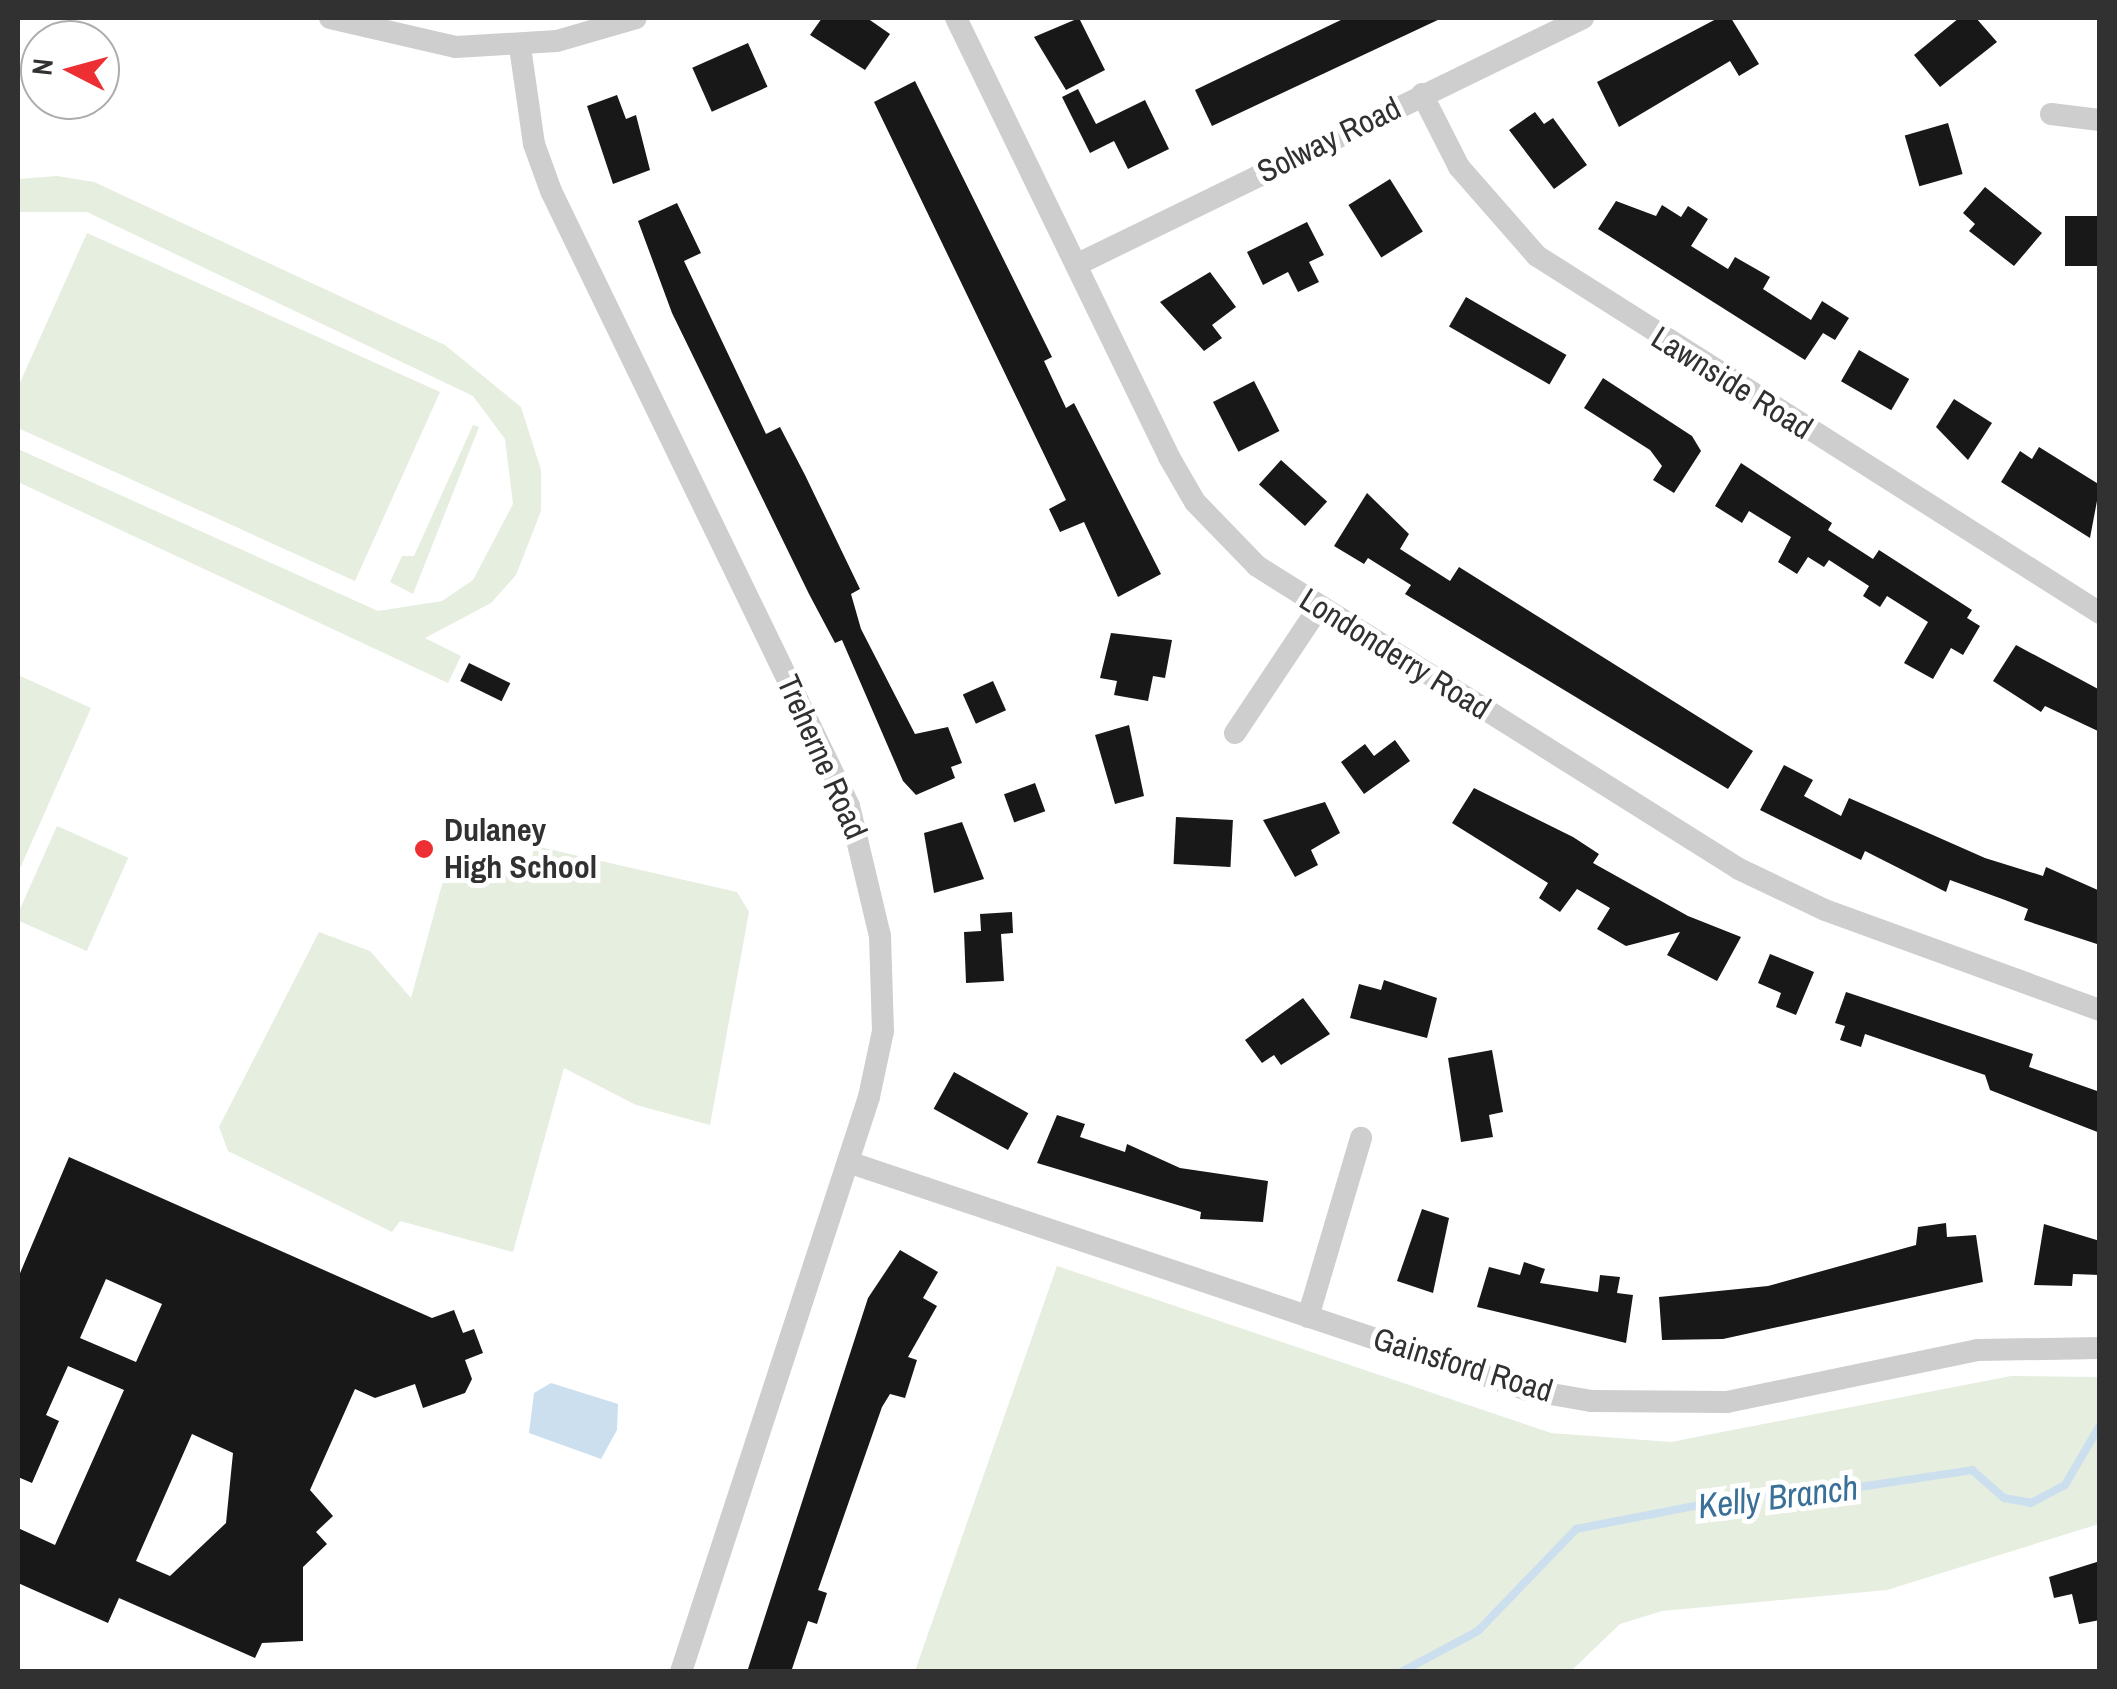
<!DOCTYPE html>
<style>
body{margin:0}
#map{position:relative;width:2117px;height:1689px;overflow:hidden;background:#fff;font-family:"Archivo Narrow",sans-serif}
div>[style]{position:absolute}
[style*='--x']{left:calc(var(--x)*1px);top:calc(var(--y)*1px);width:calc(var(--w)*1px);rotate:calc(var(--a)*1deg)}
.green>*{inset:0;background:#e6eedf;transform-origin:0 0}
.water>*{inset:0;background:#cbdfee}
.stream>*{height:8px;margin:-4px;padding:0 4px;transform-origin:4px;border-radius:4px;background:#cbdfee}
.building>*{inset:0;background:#181818;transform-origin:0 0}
.minor>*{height:22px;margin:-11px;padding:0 11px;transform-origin:11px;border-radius:11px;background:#cecece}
.dots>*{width:28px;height:28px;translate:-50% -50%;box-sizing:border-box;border:5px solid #fff;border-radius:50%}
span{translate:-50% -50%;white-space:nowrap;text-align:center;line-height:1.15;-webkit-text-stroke:10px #fff;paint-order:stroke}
.street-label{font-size:32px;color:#313131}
.poi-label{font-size:32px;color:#313131;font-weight:700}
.left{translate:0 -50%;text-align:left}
.water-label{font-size:35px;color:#3a6f98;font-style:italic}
.frame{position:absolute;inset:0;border:20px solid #313131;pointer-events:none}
.north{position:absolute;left:20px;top:20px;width:100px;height:100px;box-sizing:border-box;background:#fff;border:2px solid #adadad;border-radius:50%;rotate:276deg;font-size:28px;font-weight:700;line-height:40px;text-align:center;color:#313131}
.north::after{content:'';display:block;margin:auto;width:35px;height:45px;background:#ed2e32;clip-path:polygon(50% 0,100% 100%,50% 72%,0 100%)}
</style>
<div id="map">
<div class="green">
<i style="clip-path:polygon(57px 176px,94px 182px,445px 345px,521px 407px,541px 470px,541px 511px,516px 575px,491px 603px,425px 638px,461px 656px,448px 683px,18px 482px,18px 449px,378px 611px,442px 601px,473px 580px,513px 504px,505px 439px,473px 396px,87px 212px,18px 212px,18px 179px)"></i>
<i style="clip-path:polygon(87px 233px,440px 392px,355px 581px,18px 428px,18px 387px)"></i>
<i style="clip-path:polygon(473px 425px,479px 427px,413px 594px,390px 582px,402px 556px,414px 556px)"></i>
<i style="clip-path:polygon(18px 675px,91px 708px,18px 873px)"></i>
<i style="left:57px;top:826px;width:78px;height:102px;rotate:24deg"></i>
<i style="clip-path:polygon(535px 846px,737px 892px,749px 912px,710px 1125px,636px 1105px,564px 1068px,513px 1252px,400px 1221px,392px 1232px,228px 1151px,219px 1127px,319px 932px,370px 951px,411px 998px,449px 859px,525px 880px)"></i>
<i style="clip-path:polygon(1057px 1266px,1551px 1433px,1671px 1442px,2011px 1376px,2099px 1377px,2099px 1524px,1887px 1590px,1662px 1611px,1620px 1624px,1571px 1671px,915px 1671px)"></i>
</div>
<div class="water">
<i style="clip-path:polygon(551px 1383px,618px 1404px,617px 1430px,601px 1459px,529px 1433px,534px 1393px)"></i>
</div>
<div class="stream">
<i style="--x:1401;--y:1672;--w:87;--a:-28"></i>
<i style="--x:1478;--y:1631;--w:141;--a:-46.1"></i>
<i style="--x:1576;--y:1529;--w:204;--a:-11"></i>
<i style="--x:1776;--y:1490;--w:43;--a:4"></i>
<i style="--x:1819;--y:1493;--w:155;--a:-8.5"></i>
<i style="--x:1972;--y:1470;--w:43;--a:41.2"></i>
<i style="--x:2004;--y:1498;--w:27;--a:10"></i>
<i style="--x:2031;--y:1503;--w:38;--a:-28"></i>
<i style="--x:2065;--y:1485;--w:69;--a:-59.7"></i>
</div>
<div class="building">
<i style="clip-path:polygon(822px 18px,867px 18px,890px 34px,865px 70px,810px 35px)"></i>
<i style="clip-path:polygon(1079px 18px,1105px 70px,1066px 90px,1034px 37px)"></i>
<i style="clip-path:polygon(1345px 18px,1442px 18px,1212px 126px,1195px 90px)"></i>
<i style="clip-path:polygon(1718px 18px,1731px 18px,1759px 64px,1739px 76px,1730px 61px,1619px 127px,1597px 82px)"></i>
<i style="clip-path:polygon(1959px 18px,1976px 18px,1997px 42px,1940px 87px,1914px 55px)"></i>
<i style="left:748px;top:43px;width:48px;height:61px;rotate:66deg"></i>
<i style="clip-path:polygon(915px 81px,1052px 357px,1044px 361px,1066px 408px,1074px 403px,1161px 574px,1118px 597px,1084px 522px,1060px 532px,1049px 509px,1066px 500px,874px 102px)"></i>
<i style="clip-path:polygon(1078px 89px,1096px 124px,1145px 100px,1169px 149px,1128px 169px,1114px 141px,1090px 153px,1062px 97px)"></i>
<i style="clip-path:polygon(617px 95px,626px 119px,636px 115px,650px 170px,613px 184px,587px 106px)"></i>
<i style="clip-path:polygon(1535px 112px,1544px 124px,1553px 118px,1587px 165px,1554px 189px,1509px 130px)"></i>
<i style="left:1948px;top:123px;width:53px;height:45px;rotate:74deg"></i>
<i style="left:1390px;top:179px;width:62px;height:49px;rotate:58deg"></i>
<i style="clip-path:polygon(1985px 187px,2042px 233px,2014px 266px,1969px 231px,1975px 224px,1963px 213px)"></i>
<i style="clip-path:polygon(1616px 201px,1656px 216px,1662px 205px,1681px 217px,1688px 206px,1708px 219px,1691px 246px,1728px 269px,1735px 257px,1770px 277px,1763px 289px,1811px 320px,1822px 301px,1849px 318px,1835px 340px,1823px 333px,1805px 360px,1598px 229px)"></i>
<i style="clip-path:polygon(677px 203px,701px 253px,684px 261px,766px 434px,780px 427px,805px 475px,860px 589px,851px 594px,861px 629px,915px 734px,948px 727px,962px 763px,951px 767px,955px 778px,916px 795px,903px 781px,842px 640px,835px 643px,809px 594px,672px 313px,638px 221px)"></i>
<i style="left:2065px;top:216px;width:35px;height:50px"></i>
<i style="clip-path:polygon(1307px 222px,1324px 255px,1309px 262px,1319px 282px,1298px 292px,1288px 272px,1263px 285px,1247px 252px)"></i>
<i style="clip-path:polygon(1210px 272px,1236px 307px,1212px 325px,1222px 338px,1204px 351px,1160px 302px)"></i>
<i style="left:1466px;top:297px;width:116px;height:34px;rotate:30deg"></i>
<i style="left:1859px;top:350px;width:58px;height:36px;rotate:30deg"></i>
<i style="clip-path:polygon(1603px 378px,1692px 436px,1701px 451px,1674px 493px,1653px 480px,1662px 466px,1650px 450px,1584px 408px)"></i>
<i style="left:1254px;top:381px;width:56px;height:46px;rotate:63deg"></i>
<i style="clip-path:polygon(1954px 399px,1992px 423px,1968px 460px,1936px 427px)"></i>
<i style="clip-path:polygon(2039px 447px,2100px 485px,2090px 538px,2001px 482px,2020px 451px,2032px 459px)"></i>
<i style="left:1281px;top:460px;width:62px;height:33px;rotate:42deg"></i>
<i style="clip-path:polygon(1741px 463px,1832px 523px,1828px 530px,1873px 559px,1879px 550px,1972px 610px,1967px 618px,1980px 626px,1963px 655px,1951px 648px,1933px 679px,1904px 663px,1928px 622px,1887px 596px,1880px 607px,1863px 596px,1869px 586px,1829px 560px,1824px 567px,1808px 557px,1797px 574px,1778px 562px,1791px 537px,1749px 511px,1742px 523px,1715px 506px)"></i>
<i style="clip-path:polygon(1367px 493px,1409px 534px,1400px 549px,1450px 581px,1459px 567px,1753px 751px,1728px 789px,1405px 594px,1411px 585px,1368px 558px,1364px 564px,1334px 546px)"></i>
<i style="clip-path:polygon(1111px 633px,1172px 640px,1165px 678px,1153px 676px,1148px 701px,1114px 695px,1117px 681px,1100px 678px)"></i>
<i style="clip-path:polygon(2016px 645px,2100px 690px,2100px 732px,2045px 706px,2041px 712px,1993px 681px)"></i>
<i style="left:469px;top:663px;width:46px;height:20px;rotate:26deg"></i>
<i style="left:993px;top:681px;width:32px;height:33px;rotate:66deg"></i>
<i style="clip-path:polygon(1129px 725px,1144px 796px,1115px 804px,1095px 735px)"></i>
<i style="clip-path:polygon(1395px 740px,1410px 761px,1364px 794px,1341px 762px,1365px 744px,1374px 756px)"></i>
<i style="clip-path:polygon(1784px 765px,1813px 780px,1804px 796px,1841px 816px,1849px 798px,1985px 858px,2043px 876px,2046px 867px,2100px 891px,2100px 945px,2024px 920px,2028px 909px,2005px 900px,1950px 880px,1946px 892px,1865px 851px,1861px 860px,1760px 810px)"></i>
<i style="left:1035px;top:783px;width:30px;height:33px;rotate:70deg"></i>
<i style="clip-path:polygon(1474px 788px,1573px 837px,1599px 854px,1593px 863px,1688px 916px,1741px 937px,1717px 981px,1667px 955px,1680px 932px,1626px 946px,1597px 929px,1610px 908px,1577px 889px,1560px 912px,1539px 898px,1548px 883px,1452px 823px)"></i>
<i style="clip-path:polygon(1325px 802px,1340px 833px,1311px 850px,1318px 865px,1295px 877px,1263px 820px)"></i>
<i style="left:1176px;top:817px;width:57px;height:47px;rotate:3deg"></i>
<i style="clip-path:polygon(962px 822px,984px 879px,934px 893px,924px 833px)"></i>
<i style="clip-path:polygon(1012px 912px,1013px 933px,1001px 934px,1004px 981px,966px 983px,964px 932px,981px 931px,980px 914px)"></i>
<i style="clip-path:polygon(1770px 954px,1814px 972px,1796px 1015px,1776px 1007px,1781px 993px,1758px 983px)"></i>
<i style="clip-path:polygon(1384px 980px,1437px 998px,1427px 1038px,1350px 1018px,1359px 984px,1381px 990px)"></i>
<i style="clip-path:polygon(1846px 992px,2033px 1054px,2029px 1067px,2100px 1092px,2100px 1133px,1990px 1090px,1985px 1075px,1865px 1034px,1861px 1047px,1840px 1040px,1845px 1026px,1835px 1023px)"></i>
<i style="clip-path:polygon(1303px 998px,1330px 1034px,1281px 1065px,1274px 1055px,1262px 1063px,1245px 1040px)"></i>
<i style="clip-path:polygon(1492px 1050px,1503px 1112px,1489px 1115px,1493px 1137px,1461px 1142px,1448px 1058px)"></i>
<i style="left:954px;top:1072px;width:85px;height:42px;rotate:29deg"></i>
<i style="clip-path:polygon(1057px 1115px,1085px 1124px,1080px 1137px,1125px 1152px,1127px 1144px,1180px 1168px,1268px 1181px,1263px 1222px,1200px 1219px,1201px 1212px,1037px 1163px)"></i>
<i style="clip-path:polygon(evenodd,69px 1157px,432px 1318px,454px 1310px,463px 1333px,474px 1329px,483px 1353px,465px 1360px,472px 1379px,465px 1393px,423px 1408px,415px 1384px,375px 1398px,355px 1389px,310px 1490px,333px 1516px,316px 1532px,327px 1544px,303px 1567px,303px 1641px,262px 1643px,255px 1658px,119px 1598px,108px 1623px,18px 1583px,18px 1528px,55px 1545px,124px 1390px,68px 1366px,46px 1415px,59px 1421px,32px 1483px,18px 1477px,18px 1278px,69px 1157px,106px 1279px,162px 1304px,136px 1362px,80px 1338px,106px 1279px,69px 1157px,192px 1434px,233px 1453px,226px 1523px,170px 1576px,136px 1561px,192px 1434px)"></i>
<i style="clip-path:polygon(1422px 1209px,1449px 1218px,1433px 1293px,1397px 1281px)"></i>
<i style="clip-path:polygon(1946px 1223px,1947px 1237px,1976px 1235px,1983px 1282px,1723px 1339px,1662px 1340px,1659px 1297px,1768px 1286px,1916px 1245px,1918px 1227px)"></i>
<i style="clip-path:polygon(2044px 1224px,2100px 1241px,2100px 1275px,2073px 1274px,2072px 1286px,2034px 1285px)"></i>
<i style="clip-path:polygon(900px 1250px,938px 1272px,923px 1298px,937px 1306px,908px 1357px,917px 1360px,905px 1398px,890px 1394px,882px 1407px,818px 1590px,827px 1593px,817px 1624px,808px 1621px,791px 1672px,747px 1672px,868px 1298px)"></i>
<i style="clip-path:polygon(1524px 1262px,1545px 1269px,1540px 1283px,1598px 1292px,1600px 1275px,1620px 1277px,1617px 1293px,1633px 1295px,1626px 1343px,1477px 1307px,1489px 1267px,1520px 1275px)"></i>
<i style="clip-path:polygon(2100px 1561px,2100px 1620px,2079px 1624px,2072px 1594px,2054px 1598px,2049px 1577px)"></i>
</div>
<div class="minor">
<i style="--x:330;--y:18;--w:129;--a:13"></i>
<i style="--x:456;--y:47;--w:101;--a:-3.4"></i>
<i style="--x:557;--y:41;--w:82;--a:-16.2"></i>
<i style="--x:956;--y:18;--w:488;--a:64.1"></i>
<i style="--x:1169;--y:457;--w:52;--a:60"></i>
<i style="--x:1195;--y:502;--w:89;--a:45.9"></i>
<i style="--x:1257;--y:566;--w:569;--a:32.15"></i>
<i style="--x:1739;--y:869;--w:95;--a:25.5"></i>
<i style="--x:1825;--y:910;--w:293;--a:20"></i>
<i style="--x:520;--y:47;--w:98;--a:81.8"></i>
<i style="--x:534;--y:144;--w:50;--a:70.1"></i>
<i style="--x:551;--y:191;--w:683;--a:64.15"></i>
<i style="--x:849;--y:806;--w:134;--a:76.6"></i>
<i style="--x:880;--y:936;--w:95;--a:88.2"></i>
<i style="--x:883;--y:1031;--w:67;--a:102"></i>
<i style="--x:869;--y:1097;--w:605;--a:108.11"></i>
<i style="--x:1422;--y:94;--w:82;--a:63.1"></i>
<i style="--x:1459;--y:167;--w:118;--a:48.8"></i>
<i style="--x:1537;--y:256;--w:667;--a:32.38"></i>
<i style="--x:2051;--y:114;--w:49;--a:7"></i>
<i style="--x:1076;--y:265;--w:564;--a:-25.97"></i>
<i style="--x:1235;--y:733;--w:151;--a:-56.3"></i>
<i style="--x:848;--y:1162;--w:717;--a:18.54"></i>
<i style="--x:1528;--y:1390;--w:65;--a:9.8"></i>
<i style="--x:1592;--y:1401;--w:135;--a:0.4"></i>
<i style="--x:1727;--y:1402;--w:256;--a:-11.7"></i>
<i style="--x:1978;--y:1350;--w:122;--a:-0.9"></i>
<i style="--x:1308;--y:1317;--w:187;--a:-73.5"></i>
</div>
<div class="dots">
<i style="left:424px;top:849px;background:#ed2e32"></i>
</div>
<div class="street-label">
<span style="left:1329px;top:140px;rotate:-26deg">Solway Road</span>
<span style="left:1732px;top:383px;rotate:32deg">Lawnside Road</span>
<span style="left:1395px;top:654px;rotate:32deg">Londonderry Road</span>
<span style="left:822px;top:757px;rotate:66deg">Treherne Road</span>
<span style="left:1463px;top:1365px;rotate:17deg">Gainsford Road</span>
</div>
<div class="poi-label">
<span class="left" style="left:444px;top:849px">Dulaney<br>High School</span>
</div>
<div class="water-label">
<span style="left:1778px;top:1497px;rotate:-7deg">Kelly Branch</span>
</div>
<div class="frame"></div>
<div class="north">N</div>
</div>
